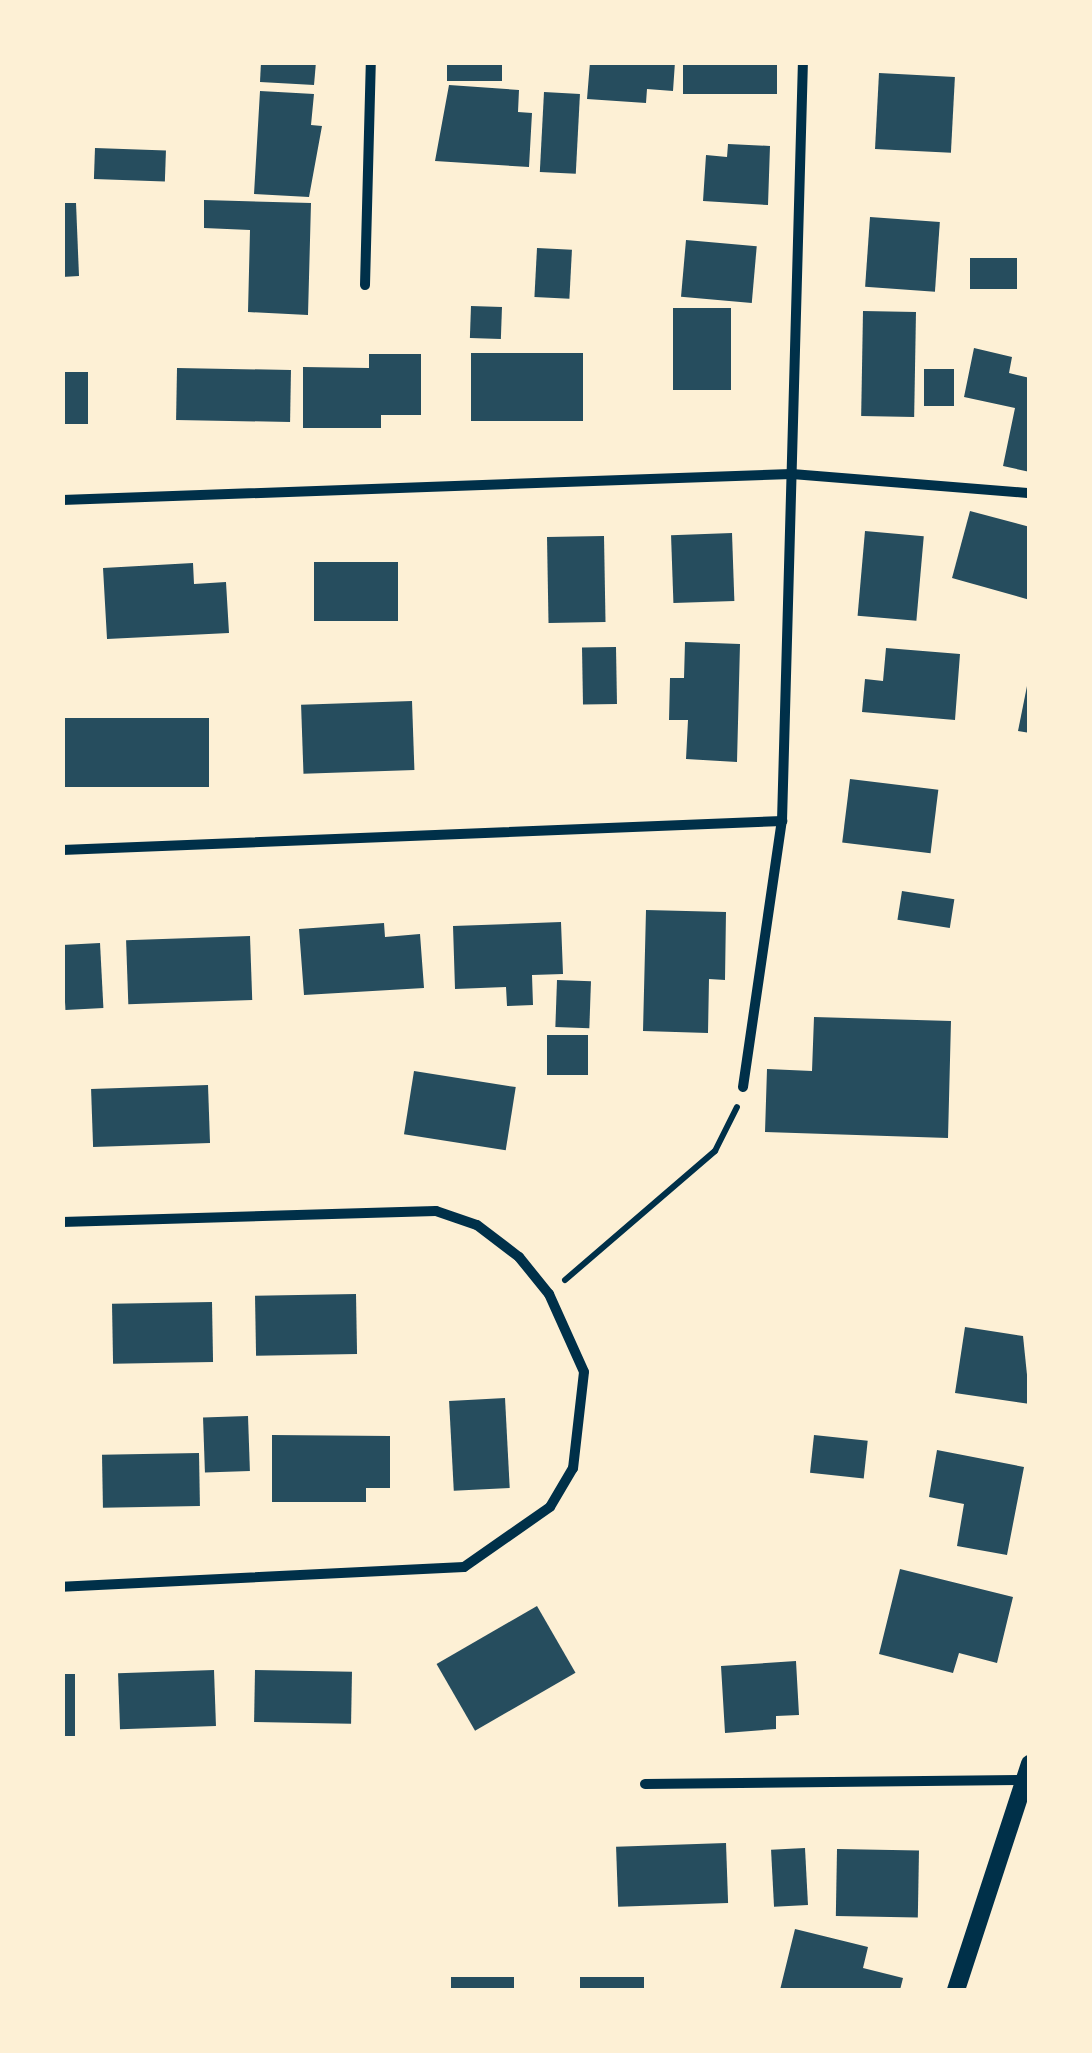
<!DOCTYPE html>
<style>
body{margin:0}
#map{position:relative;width:1092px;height:2053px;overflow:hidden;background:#fdf0d5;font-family:"Varela Round",sans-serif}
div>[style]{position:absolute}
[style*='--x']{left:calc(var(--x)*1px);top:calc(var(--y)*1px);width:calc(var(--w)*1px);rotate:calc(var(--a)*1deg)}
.building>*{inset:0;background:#264d5e;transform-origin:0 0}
.path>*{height:6px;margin:-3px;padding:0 3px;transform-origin:3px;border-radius:3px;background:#003049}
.minor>*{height:10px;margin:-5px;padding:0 5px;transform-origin:5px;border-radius:5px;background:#003049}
.tertiary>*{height:18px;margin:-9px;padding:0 9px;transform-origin:9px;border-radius:9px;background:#003049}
span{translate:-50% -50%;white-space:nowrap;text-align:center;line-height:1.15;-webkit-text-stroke:8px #fdf0d5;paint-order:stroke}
.frame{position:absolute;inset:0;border:65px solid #fdf0d5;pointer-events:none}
</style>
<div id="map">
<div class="building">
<i style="clip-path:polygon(261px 62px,316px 62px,314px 85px,260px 82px)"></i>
<i style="left:447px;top:62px;width:55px;height:19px"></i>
<i style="clip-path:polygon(590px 62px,675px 62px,673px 91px,647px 89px,646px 103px,587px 99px)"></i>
<i style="left:683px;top:62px;width:94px;height:32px"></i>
<i style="left:879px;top:73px;width:76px;height:76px;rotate:3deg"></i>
<i style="clip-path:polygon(449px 85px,519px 90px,518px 112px,532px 113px,529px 167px,435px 161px)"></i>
<i style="clip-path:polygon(260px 91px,314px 94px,311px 125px,322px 126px,309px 197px,254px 194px)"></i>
<i style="left:544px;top:92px;width:36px;height:80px;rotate:3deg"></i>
<i style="clip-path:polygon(728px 144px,770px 146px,768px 205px,703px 201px,706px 155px,727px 157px)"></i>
<i style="left:95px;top:148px;width:71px;height:31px;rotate:2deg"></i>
<i style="clip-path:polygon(204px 200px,311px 203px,308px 315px,248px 312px,250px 230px,204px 228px)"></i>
<i style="clip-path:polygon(62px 203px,76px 203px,79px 276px,62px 277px)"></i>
<i style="left:870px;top:217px;width:70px;height:70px;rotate:4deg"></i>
<i style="left:686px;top:240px;width:71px;height:57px;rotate:5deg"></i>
<i style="left:537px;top:248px;width:35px;height:49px;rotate:3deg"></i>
<i style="left:970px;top:258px;width:47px;height:31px"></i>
<i style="left:471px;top:306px;width:31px;height:32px;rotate:2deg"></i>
<i style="left:673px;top:308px;width:58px;height:82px"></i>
<i style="left:863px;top:311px;width:53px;height:105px;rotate:1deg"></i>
<i style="clip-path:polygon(974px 348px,1012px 357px,1009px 373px,1030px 378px,1030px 472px,1003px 466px,1015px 408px,964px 397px)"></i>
<i style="left:471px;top:353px;width:112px;height:68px"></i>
<i style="clip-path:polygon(369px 354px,421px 354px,421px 415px,381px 415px,381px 428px,303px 428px,303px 367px,369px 368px)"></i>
<i style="left:177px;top:368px;width:114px;height:52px;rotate:1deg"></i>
<i style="left:924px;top:369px;width:30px;height:37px"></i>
<i style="left:62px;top:372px;width:26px;height:52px"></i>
<i style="clip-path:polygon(970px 511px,1030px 527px,1030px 600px,952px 578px)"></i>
<i style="left:865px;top:531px;width:59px;height:85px;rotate:5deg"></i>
<i style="left:732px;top:533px;width:68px;height:61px;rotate:88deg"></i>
<i style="left:604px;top:536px;width:86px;height:57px;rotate:89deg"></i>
<i style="left:398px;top:562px;width:59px;height:84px;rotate:90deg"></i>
<i style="clip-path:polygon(193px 563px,194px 584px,226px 582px,229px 633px,107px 639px,103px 568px)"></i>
<i style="clip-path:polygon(685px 642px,740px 644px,737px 762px,686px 759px,688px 720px,669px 720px,670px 678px,684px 678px)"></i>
<i style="left:616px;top:647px;width:57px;height:34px;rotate:89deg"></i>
<i style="clip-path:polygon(886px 648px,960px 654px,955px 720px,862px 712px,865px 679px,883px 681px)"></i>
<i style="clip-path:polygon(1028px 681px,1030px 681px,1030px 733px,1018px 731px)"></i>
<i style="left:412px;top:701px;width:69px;height:111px;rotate:88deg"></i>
<i style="left:64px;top:718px;width:145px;height:69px"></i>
<i style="left:850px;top:779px;width:89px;height:64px;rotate:7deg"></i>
<i style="left:902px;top:891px;width:53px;height:29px;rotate:9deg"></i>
<i style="clip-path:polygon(646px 910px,726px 912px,725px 980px,709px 979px,708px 1033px,643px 1031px)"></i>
<i style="clip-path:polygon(561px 922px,563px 974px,532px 975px,533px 1005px,507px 1006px,506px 987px,455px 989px,453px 926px)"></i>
<i style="clip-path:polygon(384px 923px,385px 937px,420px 934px,424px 988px,304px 995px,299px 929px)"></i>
<i style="left:250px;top:936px;width:64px;height:124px;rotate:88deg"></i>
<i style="left:100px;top:943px;width:65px;height:38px;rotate:87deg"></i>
<i style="left:557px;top:980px;width:34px;height:47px;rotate:2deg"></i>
<i style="clip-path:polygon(814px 1017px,951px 1021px,948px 1138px,765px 1132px,767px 1069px,812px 1071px)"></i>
<i style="left:547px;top:1035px;width:41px;height:40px"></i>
<i style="left:414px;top:1071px;width:103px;height:64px;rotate:9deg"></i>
<i style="left:208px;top:1085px;width:58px;height:117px;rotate:88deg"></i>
<i style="left:356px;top:1294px;width:60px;height:101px;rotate:89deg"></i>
<i style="left:212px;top:1302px;width:60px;height:100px;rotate:89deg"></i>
<i style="clip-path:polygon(965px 1327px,1023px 1336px,1030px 1404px,955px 1393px)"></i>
<i style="left:505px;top:1398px;width:90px;height:56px;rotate:87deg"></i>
<i style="left:248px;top:1416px;width:55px;height:45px;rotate:88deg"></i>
<i style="clip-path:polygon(272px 1435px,390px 1436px,390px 1488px,366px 1488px,366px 1502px,272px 1502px)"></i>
<i style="left:814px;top:1435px;width:54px;height:38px;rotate:6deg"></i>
<i style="clip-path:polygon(937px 1450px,1024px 1467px,1007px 1555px,957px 1546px,964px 1504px,929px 1497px)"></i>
<i style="left:199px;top:1453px;width:53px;height:97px;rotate:89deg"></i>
<i style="clip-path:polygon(900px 1569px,1013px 1597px,997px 1663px,959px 1653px,953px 1673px,879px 1654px)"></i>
<i style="left:537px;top:1606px;width:77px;height:116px;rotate:60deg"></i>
<i style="clip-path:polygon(796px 1661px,799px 1715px,776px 1716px,776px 1729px,725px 1733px,721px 1666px)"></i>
<i style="left:214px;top:1670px;width:56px;height:96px;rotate:88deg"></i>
<i style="left:255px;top:1670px;width:97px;height:52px;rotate:1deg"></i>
<i style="left:62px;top:1674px;width:13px;height:62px"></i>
<i style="left:726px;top:1843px;width:60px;height:110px;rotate:88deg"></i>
<i style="left:805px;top:1848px;width:57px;height:34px;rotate:87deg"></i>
<i style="left:837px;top:1849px;width:82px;height:67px;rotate:1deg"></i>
<i style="clip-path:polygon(795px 1929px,868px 1947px,863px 1968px,903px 1978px,900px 1990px,780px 1990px)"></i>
<i style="left:514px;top:1977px;width:13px;height:63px;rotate:90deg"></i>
<i style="left:580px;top:1977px;width:64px;height:13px"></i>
</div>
<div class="path">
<i style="--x:565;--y:1280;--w:198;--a:-40.7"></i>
<i style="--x:715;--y:1151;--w:49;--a:-63.4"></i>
</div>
<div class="minor">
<i style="--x:365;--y:285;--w:223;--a:-88.5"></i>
<i style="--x:62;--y:500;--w:730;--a:-2.04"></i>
<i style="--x:792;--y:474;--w:239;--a:4.6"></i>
<i style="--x:62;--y:850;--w:721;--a:-2.31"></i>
<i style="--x:743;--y:1087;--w:269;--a:-81.7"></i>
<i style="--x:782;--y:821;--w:759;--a:-88.42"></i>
<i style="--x:62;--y:1222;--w:374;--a:-1.7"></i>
<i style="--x:436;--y:1211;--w:43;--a:18.9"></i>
<i style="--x:477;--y:1225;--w:53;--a:37.3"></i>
<i style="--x:519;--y:1257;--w:48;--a:51"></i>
<i style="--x:549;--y:1294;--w:85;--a:65.8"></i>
<i style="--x:584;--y:1372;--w:97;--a:96.5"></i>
<i style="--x:573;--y:1468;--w:45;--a:120.5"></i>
<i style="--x:550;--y:1507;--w:105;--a:145.1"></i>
<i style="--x:464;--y:1567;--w:402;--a:177.2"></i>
<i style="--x:645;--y:1784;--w:381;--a:-0.6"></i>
</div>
<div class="tertiary">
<i style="--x:956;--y:1990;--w:238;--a:-71.9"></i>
</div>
<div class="frame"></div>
</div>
